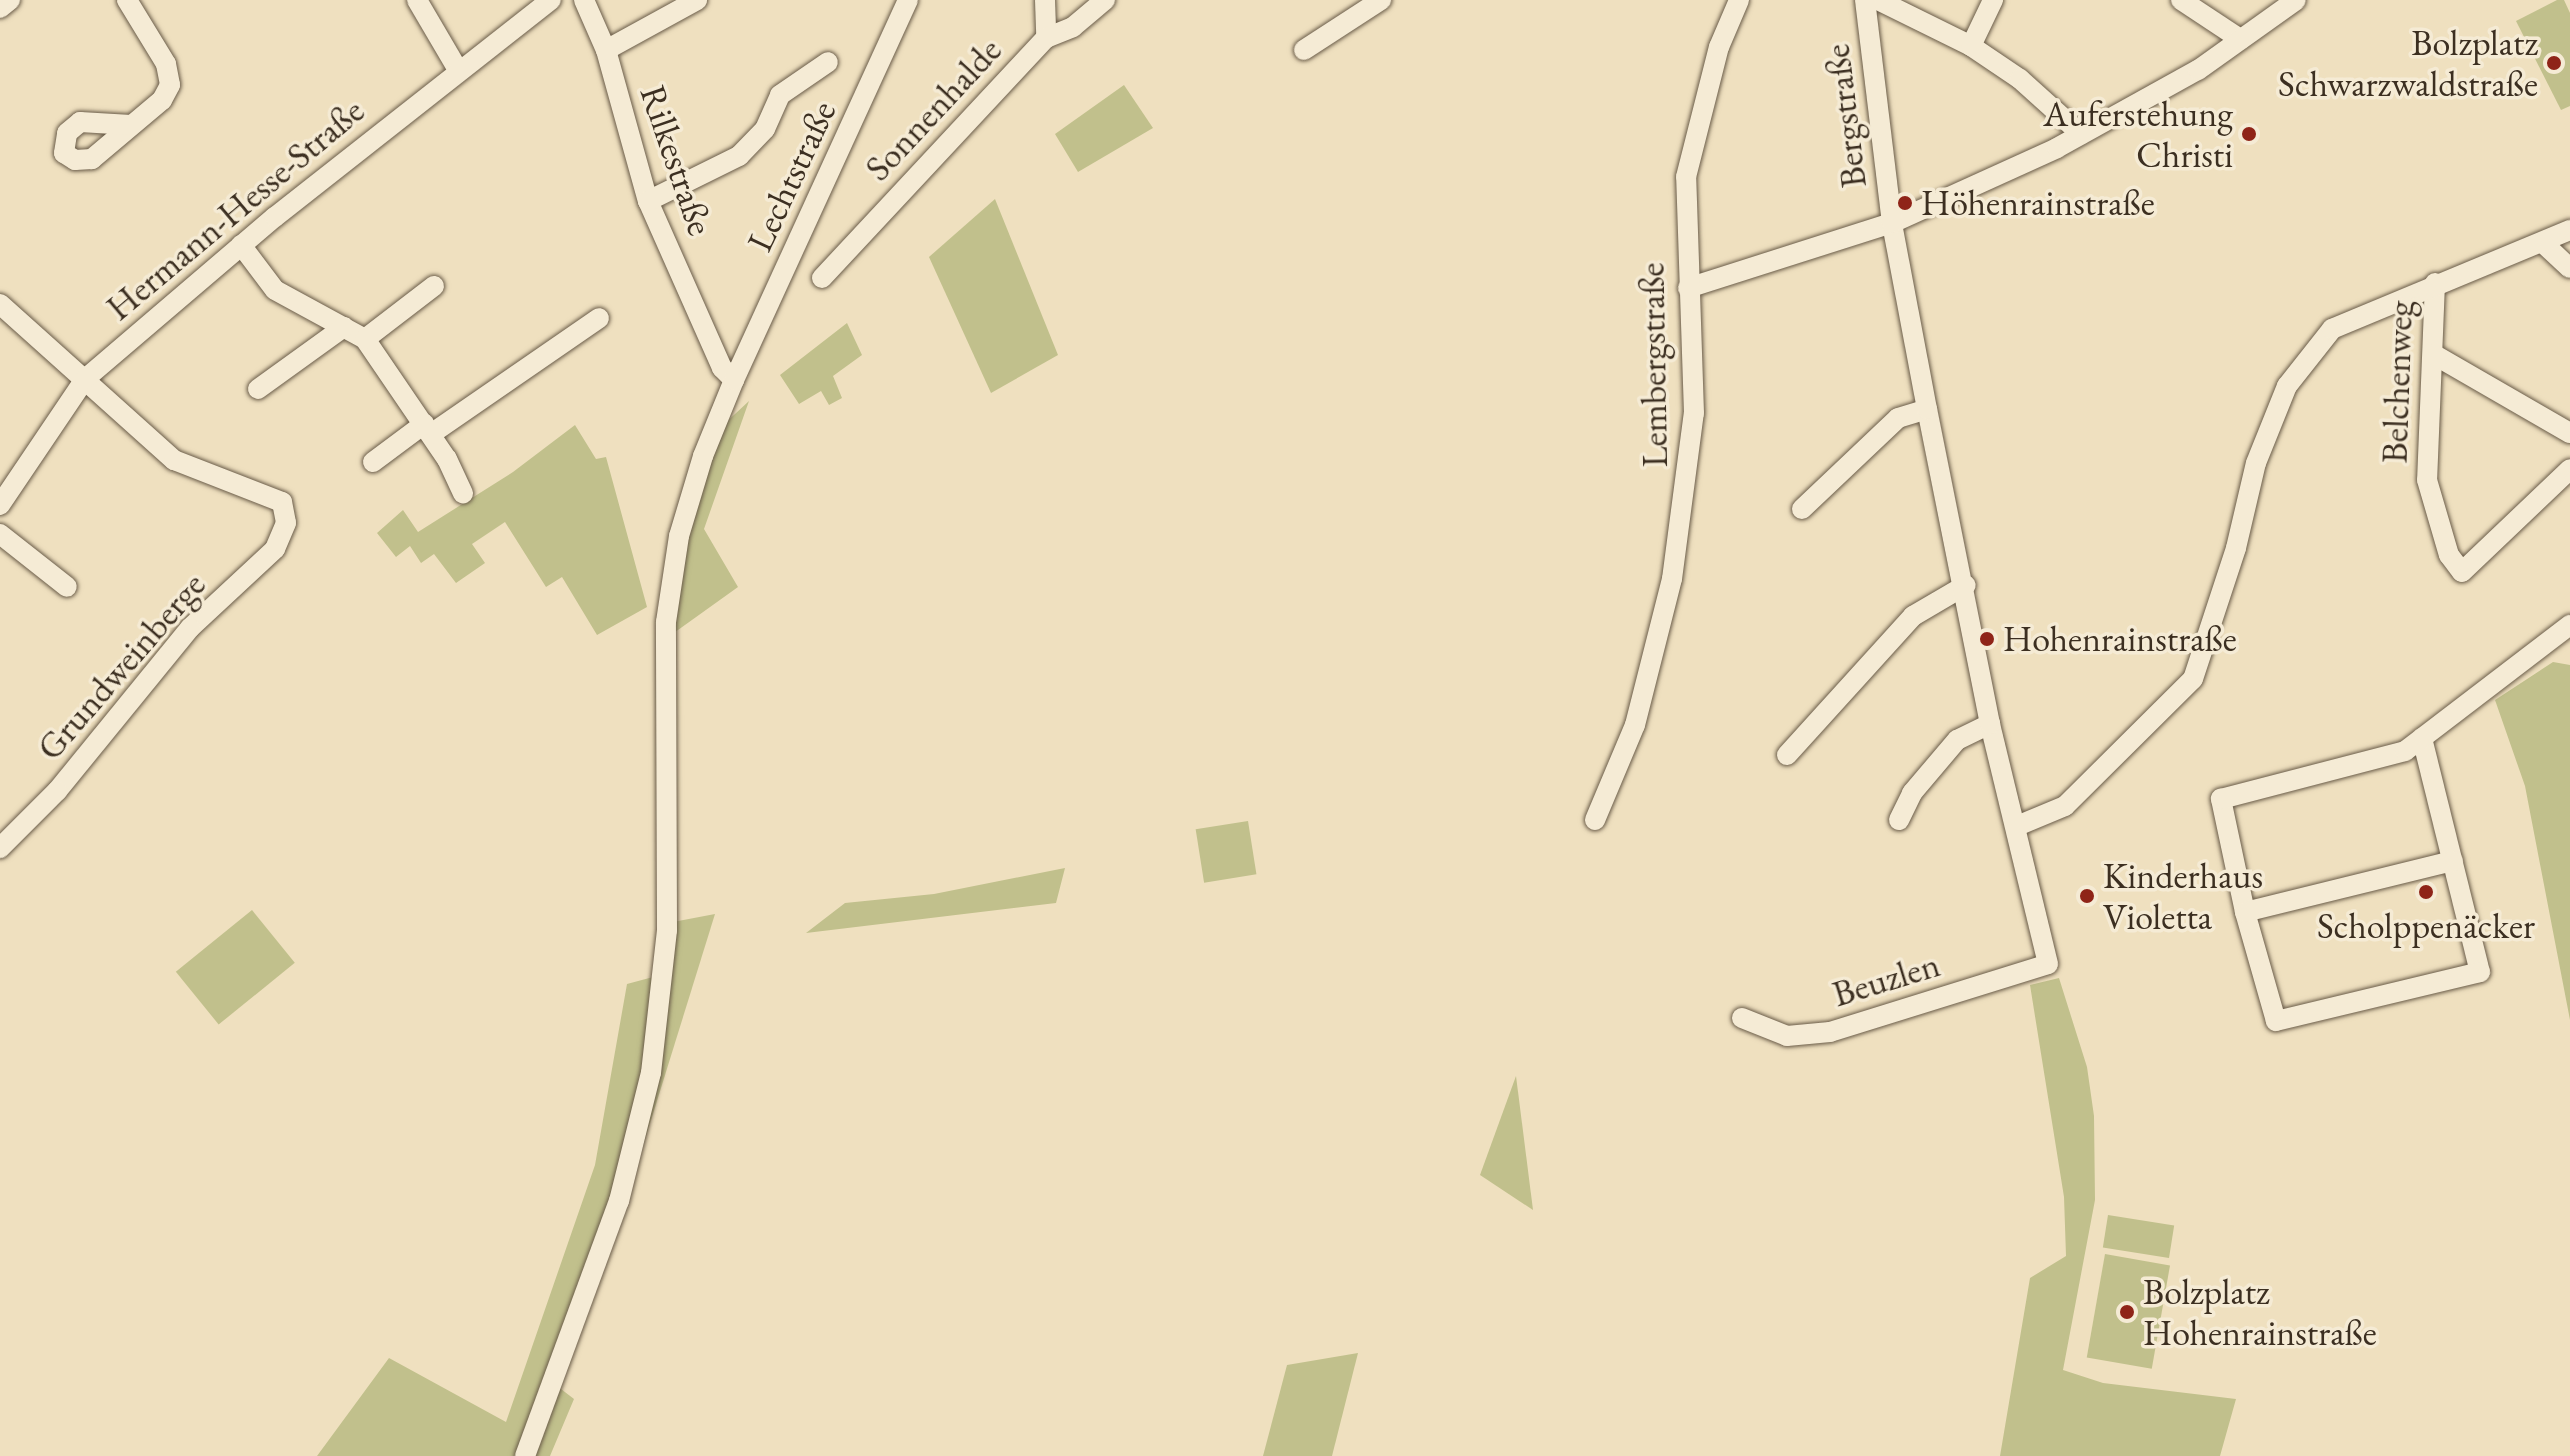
<!DOCTYPE html>
<meta charset="utf-8">
<style>
body{margin:0}
#map{position:relative;width:2570px;height:1456px;overflow:hidden;background:#efe0bf;font-family:"EB Garamond",serif}
div>[style]{position:absolute}
[style*='--x']{left:calc(var(--x)*1px);top:calc(var(--y)*1px);width:calc(var(--w)*1px);rotate:calc(var(--a)*1deg)}
.green>*{inset:0;background:#c1c08c;transform-origin:0 0}
.roads{filter:drop-shadow(0 0 2px #695b48) drop-shadow(0 0 2px #695b48)}
.minor>*{height:20px;margin:-10px;padding:0 10px;transform-origin:10px;border-radius:10px;background:#f5ebd5}
.dots>*{width:22px;height:22px;translate:-50% -50%;box-sizing:border-box;border:4px solid #f5ebd5;border-radius:50%}
span{translate:-50% -50%;white-space:nowrap;text-align:center;line-height:1.15;-webkit-text-stroke:7px #f5ebd5;paint-order:stroke}
.poi-label{font-size:36px;color:#3c2f21}
.right{translate:-100% -50%;text-align:right}
.left{translate:0 -50%;text-align:left}
.street-label{font-size:36px;color:#3c2f21}
</style>
<div id="map">
<div class="green">
<i style="clip-path:polygon(2557px 0,2564px 0,2570px 13px,2570px 106px,2561px 110px,2516px 21px)"></i>
<i style="clip-path:polygon(1124px 85px,1153px 128px,1078px 172px,1055px 134px)"></i>
<i style="clip-path:polygon(995px 199px,1058px 355px,991px 393px,929px 257px)"></i>
<i style="clip-path:polygon(847px 323px,862px 355px,833px 376px,842px 398px,829px 405px,821px 391px,799px 404px,780px 375px)"></i>
<i style="clip-path:polygon(749px 401px,704px 529px,738px 587px,671px 635px,677px 574px,721px 427px)"></i>
<i style="clip-path:polygon(575px 425px,596px 459px,606px 457px,647px 607px,597px 635px,562px 577px,546px 587px,505px 522px,472px 544px,485px 563px,456px 583px,434px 554px,421px 563px,410px 546px,396px 557px,377px 533px,403px 510px,418px 532px,513px 472px)"></i>
<i style="clip-path:polygon(2553px 662px,2570px 665px,2570px 1020px,2525px 786px,2495px 700px)"></i>
<i style="left:1248px;top:821px;width:54px;height:53px;rotate:81deg"></i>
<i style="clip-path:polygon(1065px 868px,1056px 903px,806px 933px,845px 903px,934px 894px)"></i>
<i style="left:252px;top:910px;width:68px;height:98px;rotate:51deg"></i>
<i style="clip-path:polygon(715px 914px,625px 1204px,673px 922px)"></i>
<i style="clip-path:polygon(653px 977px,641px 1071px,613px 1199px,548px 1379px,574px 1399px,550px 1456px,317px 1456px,389px 1358px,506px 1422px,595px 1165px,627px 984px)"></i>
<i style="clip-path:polygon(2059px 978px,2087px 1067px,2094px 1116px,2095px 1200px,2063px 1370px,2103px 1383px,2236px 1399px,2220px 1456px,2000px 1456px,2030px 1278px,2066px 1256px,2064px 1197px,2030px 985px)"></i>
<i style="clip-path:polygon(1516px 1076px,1533px 1210px,1480px 1175px)"></i>
<i style="left:2108px;top:1215px;width:67px;height:33px;rotate:9deg"></i>
<i style="left:2105px;top:1254px;width:66px;height:105px;rotate:10deg"></i>
<i style="clip-path:polygon(1358px 1353px,1332px 1456px,1263px 1456px,1287px 1365px)"></i>
</div>
<div class="roads">
<div class="minor">
<i style="--x:127;--y:0;--w:75;--a:58.6"></i>
<i style="--x:166;--y:64;--w:21;--a:79"></i>
<i style="--x:170;--y:85;--w:17;--a:118"></i>
<i style="--x:162;--y:100;--w:92;--a:139.9"></i>
<i style="--x:92;--y:159;--w:17;--a:177"></i>
<i style="--x:75;--y:160;--w:13;--a:-148"></i>
<i style="--x:64;--y:153;--w:20;--a:-81"></i>
<i style="--x:67;--y:133;--w:17;--a:-40"></i>
<i style="--x:80;--y:122;--w:51;--a:3.4"></i>
<i style="--x:417;--y:0;--w:81;--a:59.6"></i>
<i style="--x:584;--y:0;--w:55;--a:66.3"></i>
<i style="--x:606;--y:50;--w:157;--a:74.5"></i>
<i style="--x:648;--y:201;--w:183;--a:66.1"></i>
<i style="--x:722;--y:368;--w:17;--a:45"></i>
<i style="--x:1045;--y:0;--w:38;--a:88"></i>
<i style="--x:1878;--y:0;--w:104;--a:26.3"></i>
<i style="--x:1971;--y:46;--w:59;--a:34"></i>
<i style="--x:2020;--y:79;--w:82;--a:42"></i>
<i style="--x:2181;--y:0;--w:71;--a:33.5"></i>
<i style="--x:0;--y:8;--w:13;--a:-39"></i>
<i style="--x:1971;--y:46;--w:51;--a:-64.4"></i>
<i style="--x:606;--y:50;--w:104;--a:-28.8"></i>
<i style="--x:1304;--y:50;--w:92;--a:-33"></i>
<i style="--x:648;--y:201;--w:102;--a:-26.3"></i>
<i style="--x:739;--y:156;--w:37;--a:-46"></i>
<i style="--x:765;--y:129;--w:37;--a:-66"></i>
<i style="--x:780;--y:95;--w:58;--a:-34.5"></i>
<i style="--x:2544;--y:244;--w:35;--a:43"></i>
<i style="--x:241;--y:245;--w:56;--a:52.9"></i>
<i style="--x:275;--y:290;--w:102;--a:28.6"></i>
<i style="--x:365;--y:339;--w:145;--a:55.7"></i>
<i style="--x:447;--y:459;--w:38;--a:65"></i>
<i style="--x:822;--y:278;--w:328;--a:-47"></i>
<i style="--x:1046;--y:38;--w:29;--a:-22"></i>
<i style="--x:1073;--y:27;--w:42;--a:-40.2"></i>
<i style="--x:2435;--y:283;--w:197;--a:92.3"></i>
<i style="--x:2427;--y:480;--w:78;--a:73.7"></i>
<i style="--x:2449;--y:555;--w:21;--a:53"></i>
<i style="--x:2462;--y:572;--w:149;--a:-43.6"></i>
<i style="--x:1688;--y:288;--w:214;--a:-17.7"></i>
<i style="--x:1892;--y:223;--w:181;--a:-24.4"></i>
<i style="--x:2057;--y:148;--w:161;--a:-29"></i>
<i style="--x:2198;--y:70;--w:120;--a:-35.5"></i>
<i style="--x:0;--y:304;--w:234;--a:41.9"></i>
<i style="--x:174;--y:460;--w:116;--a:21.3"></i>
<i style="--x:282;--y:502;--w:21;--a:79"></i>
<i style="--x:286;--y:523;--w:28;--a:113"></i>
<i style="--x:275;--y:549;--w:116;--a:137.1"></i>
<i style="--x:190;--y:628;--w:210;--a:129.2"></i>
<i style="--x:57;--y:791;--w:81;--a:135"></i>
<i style="--x:365;--y:339;--w:87;--a:-37.5"></i>
<i style="--x:2433;--y:354;--w:158;--a:30"></i>
<i style="--x:258;--y:389;--w:106;--a:-35.8"></i>
<i style="--x:431;--y:434;--w:204;--a:-34.6"></i>
<i style="--x:373;--y:462;--w:64;--a:-36.7"></i>
<i style="--x:0;--y:505;--w:152;--a:-56"></i>
<i style="--x:85;--y:379;--w:250;--a:-40.5"></i>
<i style="--x:275;--y:217;--w:351;--a:-38.2"></i>
<i style="--x:1802;--y:509;--w:132;--a:-43.5"></i>
<i style="--x:1898;--y:418;--w:30;--a:-17"></i>
<i style="--x:0;--y:534;--w:85;--a:38.3"></i>
<i style="--x:2422;--y:738;--w:241;--a:76.1"></i>
<i style="--x:2480;--y:972;--w:210;--a:166.5"></i>
<i style="--x:2276;--y:1021;--w:113;--a:-105.9"></i>
<i style="--x:2245;--y:912;--w:116;--a:-102"></i>
<i style="--x:2221;--y:799;--w:190;--a:-14.6"></i>
<i style="--x:2405;--y:751;--w:208;--a:-37.4"></i>
<i style="--x:1787;--y:755;--w:188;--a:-47.8"></i>
<i style="--x:1913;--y:616;--w:61;--a:-30.3"></i>
<i style="--x:1595;--y:820;--w:103;--a:-67.2"></i>
<i style="--x:1635;--y:725;--w:151;--a:-75.8"></i>
<i style="--x:1672;--y:579;--w:167;--a:-82.5"></i>
<i style="--x:1694;--y:413;--w:236;--a:-91.9"></i>
<i style="--x:1686;--y:177;--w:134;--a:-75.8"></i>
<i style="--x:1719;--y:47;--w:51;--a:-66.9"></i>
<i style="--x:1899;--y:820;--w:30;--a:-64"></i>
<i style="--x:1912;--y:793;--w:70;--a:-49.7"></i>
<i style="--x:1957;--y:740;--w:37;--a:-26"></i>
<i style="--x:2017;--y:826;--w:52;--a:-22.6"></i>
<i style="--x:2065;--y:806;--w:180;--a:-44.8"></i>
<i style="--x:2193;--y:679;--w:138;--a:-71.8"></i>
<i style="--x:2236;--y:548;--w:87;--a:-76.8"></i>
<i style="--x:2256;--y:463;--w:83;--a:-68.1"></i>
<i style="--x:2287;--y:386;--w:73;--a:-51.7"></i>
<i style="--x:2332;--y:329;--w:258;--a:-22.6"></i>
<i style="--x:2245;--y:912;--w:214;--a:-13.8"></i>
<i style="--x:1742;--y:1018;--w:48;--a:21.8"></i>
<i style="--x:1787;--y:1036;--w:43;--a:-5.3"></i>
<i style="--x:1830;--y:1032;--w:228;--a:-17.3"></i>
<i style="--x:2048;--y:964;--w:247;--a:-103.6"></i>
<i style="--x:1990;--y:724;--w:321;--a:-101.3"></i>
<i style="--x:1927;--y:409;--w:189;--a:-100.7"></i>
<i style="--x:1892;--y:223;--w:225;--a:-96.9"></i>
<i style="--x:525;--y:1456;--w:272;--a:-69.8"></i>
<i style="--x:619;--y:1201;--w:132;--a:-76"></i>
<i style="--x:651;--y:1073;--w:144;--a:-83.6"></i>
<i style="--x:667;--y:930;--w:308;--a:-90.2"></i>
<i style="--x:666;--y:622;--w:87;--a:-81.4"></i>
<i style="--x:679;--y:536;--w:84;--a:-73.3"></i>
<i style="--x:703;--y:456;--w:82;--a:-67.8"></i>
<i style="--x:734;--y:380;--w:418;--a:-65.4"></i>
</div>
</div>
<div class="dots">
<i style="left:2554px;top:63px;background:#8f2418"></i>
<i style="left:2249px;top:134px;background:#8f2418"></i>
<i style="left:1905px;top:203px;background:#8f2418"></i>
<i style="left:1987px;top:639px;background:#8f2418"></i>
<i style="left:2426px;top:892px;background:#8f2418"></i>
<i style="left:2087px;top:896px;background:#8f2418"></i>
<i style="left:2127px;top:1312px;background:#8f2418"></i>
</div>
<div class="poi-label">
<span class="right" style="left:2538px;top:63px">Bolzplatz<br>Schwarzwaldstraße</span>
<span class="right" style="left:2233px;top:134px">Auferstehung<br>Christi</span>
<span class="left" style="left:1921px;top:203px">Höhenrainstraße</span>
<span class="left" style="left:2003px;top:639px">Hohenrainstraße</span>
<span class="left" style="left:2103px;top:896px">Kinderhaus<br>Violetta</span>
<span style="left:2426px;top:926px">Scholppenäcker</span>
<span class="left" style="left:2143px;top:1312px">Bolzplatz<br>Hohenrainstraße</span>
</div>
<div class="street-label">
<span style="left:933px;top:109px;rotate:-47deg">Sonnenhalde</span>
<span style="left:1845px;top:116px;rotate:-97deg">Bergstraße</span>
<span style="left:677px;top:160px;rotate:71deg">Rilkestraße</span>
<span style="left:791px;top:176px;rotate:-65deg">Lechtstraße</span>
<span style="left:235px;top:209px;rotate:-40deg">Hermann-Hesse-Straße</span>
<span style="left:1653px;top:365px;rotate:-91deg">Lembergstraße</span>
<span style="left:2397px;top:382px;rotate:-88deg">Belchenweg</span>
<span style="left:121px;top:666px;rotate:-49deg">Grundweinberge</span>
<span style="left:1886px;top:979px;rotate:-17deg">Beuzlen</span>
</div>
</div>
